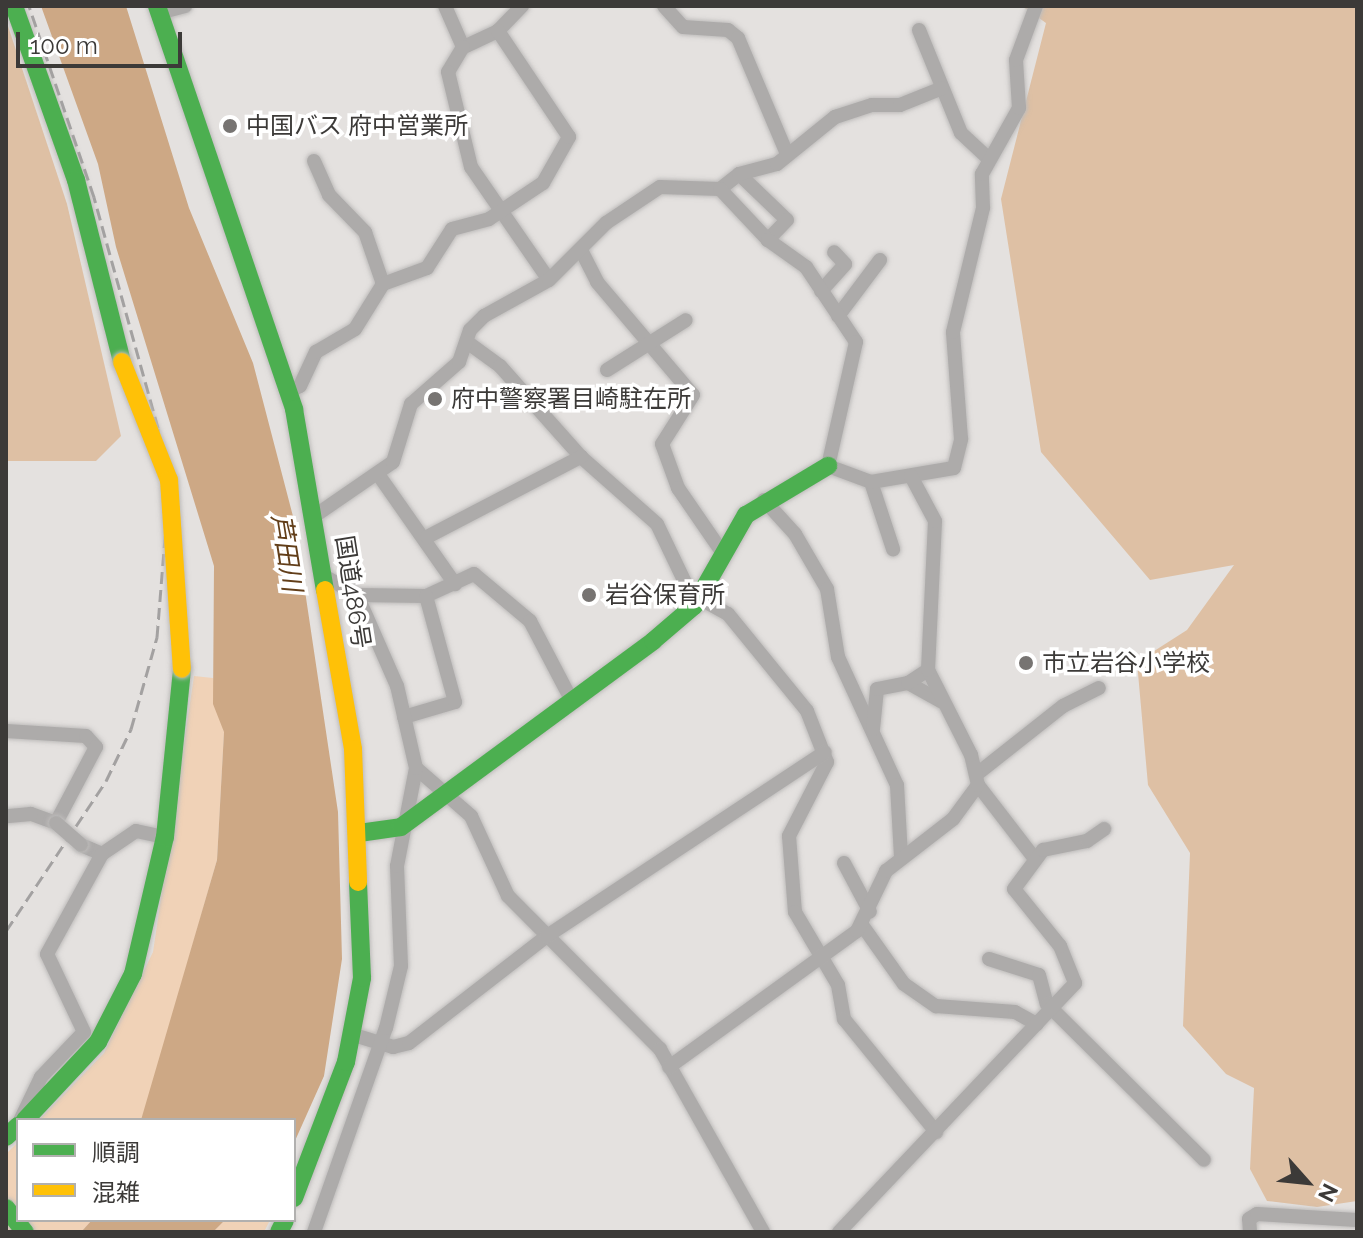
<!DOCTYPE html>
<meta charset="utf-8">
<style>
body{margin:0}
#map{position:relative;width:1363px;height:1238px;overflow:hidden;background:#e4e1df;font-family:Raleway,"Noto Sans JP",sans-serif}
div>[style]{position:absolute}
[style*='--x']{left:calc(var(--x)*1px);top:calc(var(--y)*1px);width:calc(var(--w)*1px);rotate:calc(var(--a)*1deg)}
.green>*{inset:0;background:#f0d2b7}
.forest>*{inset:0;background:#dec0a4}
.water>*{inset:0;background:#cda885}
.roads{filter:drop-shadow(0 0 2px #bebcbb) drop-shadow(0 0 2px #bebcbb)}
.street>*{height:14px;margin:-7px;padding:0 7px;transform-origin:7px;border-radius:7px;background:#adabaa}
.fast>*{height:18px;margin:-9px;padding:0 9px;transform-origin:9px;border-radius:9px;background:#4caf50}
.slow>*{height:18px;margin:-9px;padding:0 9px;transform-origin:9px;border-radius:9px;background:#ffc107}
.rail>*{height:3px;margin-top:-1.5px;transform-origin:0;background:repeating-linear-gradient(90deg,#a3a1a1 0 12px,transparent 0 18px)}
.bridges{filter:drop-shadow(0 0 2px #bebcbb) drop-shadow(0 0 2px #bebcbb)}
.street-bridge>*{height:14px;margin:-7px;padding:0 7px;transform-origin:7px;border-radius:7px;background:#adabaa}
.slow-bridge>*{height:18px;margin:-9px;padding:0 9px;transform-origin:9px;border-radius:9px;background:#ffc107}
.dots>*{width:22px;height:22px;translate:-50% -50%;box-sizing:border-box;border:4px solid #fff;border-radius:50%}
span{translate:-50% -50%;white-space:nowrap;text-align:center;line-height:1.15;-webkit-text-stroke:7px #fff;paint-order:stroke}
.poi-label{font-size:24px;color:#3c3a38}
.left{translate:0 -50%;text-align:left}
.street-label{font-size:24px;color:#3c3a38}
.water-label{font-size:26px;color:#623e19;font-style:italic}
.frame{position:absolute;inset:0;border:8px solid #3c3a38;pointer-events:none}
.legend{position:absolute;left:16px;top:1118px;width:280px;height:104px;box-sizing:border-box;background:#fff;border:2px solid #b1b0af;margin:0;padding:10px 14px;list-style:none;font-size:24px;color:#3c3a38}
.legend li{display:flex;align-items:center;gap:16px;height:40px}
.legend b{width:40px;border:2px solid #b1b0af}
.north{position:absolute;left:1267px;top:1142px;width:80px;height:80px;-webkit-text-stroke:6px #fff;paint-order:stroke;rotate:117deg;font-size:22px;font-weight:700;line-height:32px;text-align:center;color:#3c3a38}
.north::after{content:'';display:block;margin:auto;width:28px;height:36px;background:#3c3a38;clip-path:polygon(50% 0,100% 100%,50% 72%,0 100%)}
.scale{position:absolute;left:16px;top:32px;width:166px;height:36px;box-sizing:border-box;border:4px solid #3c3a38;border-top:0;padding-left:10px;font-size:24px;line-height:28px;white-space:nowrap;color:#3c3a38;-webkit-text-stroke:6px #fff;paint-order:stroke}
</style>
<div id="map">
<div class="green">
<i style="clip-path:polygon(194px 676px,213px 678px,224px 732px,217px 860px,146px 1107px,141px 1120px,39px 1120px,104px 1053px,153px 952px)"></i>
<i style="clip-path:polygon(18px 1142px,18px 1220px,92px 1220px,81px 1232px,6px 1232px,6px 1154px)"></i>
<i style="clip-path:polygon(225px 1220px,270px 1220px,264px 1232px,213px 1232px)"></i>
</div>
<div class="forest">
<i style="clip-path:polygon(1022px 6px,1357px 6px,1357px 1201px,1317px 1207px,1267px 1201px,1250px 1169px,1254px 1088px,1226px 1074px,1183px 1026px,1190px 853px,1148px 785px,1137px 662px,1187px 630px,1234px 565px,1150px 580px,1041px 452px,1001px 199px,1046px 23px)"></i>
<i style="clip-path:polygon(6px 20px,67px 204px,121px 436px,96px 461px,6px 461px)"></i>
</div>
<div class="water">
<i style="clip-path:polygon(41px 6px,126px 6px,189px 208px,253px 363px,295px 524px,338px 812px,342px 959px,324px 1076px,294px 1143px,294px 1120px,141px 1120px,217px 860px,224px 732px,213px 704px,214px 566px,116px 247px,98px 164px)"></i>
<i style="clip-path:polygon(92px 1220px,225px 1220px,213px 1232px,81px 1232px)"></i>
</div>
<div class="roads">
<div class="street">
<i style="--x:445;--y:6;--w:45;--a:66.3"></i>
<i style="--x:522;--y:6;--w:35;--a:134"></i>
<i style="--x:498;--y:31;--w:38;--a:155"></i>
<i style="--x:463;--y:47;--w:29;--a:121"></i>
<i style="--x:448;--y:72;--w:98;--a:76.4"></i>
<i style="--x:471;--y:167;--w:137;--a:55.4"></i>
<i style="--x:664;--y:6;--w:28;--a:48"></i>
<i style="--x:683;--y:27;--w:45;--a:3.8"></i>
<i style="--x:728;--y:30;--w:13;--a:39"></i>
<i style="--x:738;--y:38;--w:126;--a:67.1"></i>
<i style="--x:159;--y:13;--w:27;--a:-15"></i>
<i style="--x:919;--y:30;--w:111;--a:67.8"></i>
<i style="--x:961;--y:133;--w:38;--a:43"></i>
<i style="--x:314;--y:161;--w:37;--a:66"></i>
<i style="--x:329;--y:195;--w:52;--a:45.8"></i>
<i style="--x:365;--y:232;--w:55;--a:70.9"></i>
<i style="--x:739;--y:174;--w:66;--a:43.8"></i>
<i style="--x:787;--y:220;--w:28;--a:134"></i>
<i style="--x:720;--y:189;--w:24;--a:-38"></i>
<i style="--x:739;--y:174;--w:39;--a:-15"></i>
<i style="--x:777;--y:164;--w:75;--a:-39"></i>
<i style="--x:835;--y:117;--w:39;--a:-18"></i>
<i style="--x:872;--y:105;--w:28;--a:0"></i>
<i style="--x:900;--y:105;--w:45;--a:-22"></i>
<i style="--x:581;--y:250;--w:36;--a:63"></i>
<i style="--x:597;--y:282;--w:148;--a:49.7"></i>
<i style="--x:693;--y:395;--w:58;--a:122.3"></i>
<i style="--x:662;--y:444;--w:47;--a:70"></i>
<i style="--x:678;--y:488;--w:78;--a:55.5"></i>
<i style="--x:821;--y:291;--w:36;--a:-48"></i>
<i style="--x:845;--y:264;--w:16;--a:-133"></i>
<i style="--x:838;--y:316;--w:70;--a:-53.1"></i>
<i style="--x:467;--y:342;--w:41;--a:36"></i>
<i style="--x:500;--y:366;--w:122;--a:48.3"></i>
<i style="--x:581;--y:457;--w:101;--a:41.4"></i>
<i style="--x:657;--y:524;--w:76;--a:64.4"></i>
<i style="--x:690;--y:593;--w:43;--a:28.9"></i>
<i style="--x:728;--y:614;--w:125;--a:50.8"></i>
<i style="--x:807;--y:711;--w:55;--a:68.6"></i>
<i style="--x:827;--y:762;--w:83;--a:117.2"></i>
<i style="--x:789;--y:836;--w:76;--a:85.5"></i>
<i style="--x:795;--y:912;--w:85;--a:59.5"></i>
<i style="--x:838;--y:985;--w:35;--a:80"></i>
<i style="--x:844;--y:1019;--w:146;--a:50.8"></i>
<i style="--x:607;--y:370;--w:93;--a:-32.3"></i>
<i style="--x:288;--y:392;--w:13;--a:-27"></i>
<i style="--x:300;--y:386;--w:38;--a:-65"></i>
<i style="--x:316;--y:352;--w:45;--a:-30.5"></i>
<i style="--x:355;--y:329;--w:53;--a:-58.1"></i>
<i style="--x:383;--y:284;--w:47;--a:-20"></i>
<i style="--x:427;--y:268;--w:46;--a:-57.3"></i>
<i style="--x:452;--y:229;--w:38;--a:-15"></i>
<i style="--x:489;--y:219;--w:65;--a:-33.7"></i>
<i style="--x:543;--y:183;--w:53;--a:-60.5"></i>
<i style="--x:569;--y:137;--w:128;--a:-123.8"></i>
<i style="--x:380;--y:477;--w:131;--a:55"></i>
<i style="--x:871;--y:482;--w:71;--a:71.8"></i>
<i style="--x:764;--y:500;--w:46;--a:47.6"></i>
<i style="--x:795;--y:534;--w:64;--a:59.8"></i>
<i style="--x:827;--y:589;--w:69;--a:80.8"></i>
<i style="--x:838;--y:657;--w:141;--a:65.3"></i>
<i style="--x:897;--y:785;--w:72;--a:86.8"></i>
<i style="--x:316;--y:515;--w:93;--a:-34.5"></i>
<i style="--x:393;--y:462;--w:61;--a:-72.8"></i>
<i style="--x:411;--y:404;--w:64;--a:-41.2"></i>
<i style="--x:459;--y:362;--w:34;--a:-71"></i>
<i style="--x:470;--y:330;--w:20;--a:-45"></i>
<i style="--x:484;--y:316;--w:74;--a:-29"></i>
<i style="--x:549;--y:280;--w:81;--a:-45"></i>
<i style="--x:606;--y:223;--w:65;--a:-33.7"></i>
<i style="--x:660;--y:187;--w:60;--a:1.9"></i>
<i style="--x:720;--y:189;--w:70;--a:46.7"></i>
<i style="--x:768;--y:240;--w:47;--a:35.4"></i>
<i style="--x:806;--y:267;--w:90;--a:56.3"></i>
<i style="--x:856;--y:342;--w:127;--a:102.7"></i>
<i style="--x:828;--y:466;--w:46;--a:20.4"></i>
<i style="--x:871;--y:482;--w:84;--a:-9.6"></i>
<i style="--x:954;--y:468;--w:30;--a:-76"></i>
<i style="--x:961;--y:439;--w:107;--a:-94.3"></i>
<i style="--x:953;--y:332;--w:128;--a:-76.4"></i>
<i style="--x:983;--y:208;--w:34;--a:-92"></i>
<i style="--x:982;--y:174;--w:76;--a:-60.7"></i>
<i style="--x:1019;--y:108;--w:48;--a:-93.6"></i>
<i style="--x:1016;--y:60;--w:58;--a:-69.7"></i>
<i style="--x:427;--y:537;--w:174;--a:-27.5"></i>
<i style="--x:357;--y:595;--w:69;--a:0.8"></i>
<i style="--x:426;--y:596;--w:53;--a:-24.6"></i>
<i style="--x:474;--y:574;--w:73;--a:40"></i>
<i style="--x:530;--y:621;--w:90;--a:62.3"></i>
<i style="--x:908;--y:683;--w:38;--a:29"></i>
<i style="--x:404;--y:717;--w:53;--a:-16.4"></i>
<i style="--x:455;--y:702;--w:110;--a:-105.3"></i>
<i style="--x:873;--y:729;--w:40;--a:-84.3"></i>
<i style="--x:877;--y:689;--w:32;--a:-11"></i>
<i style="--x:908;--y:683;--w:24;--a:-33"></i>
<i style="--x:6;--y:731;--w:80;--a:3.6"></i>
<i style="--x:86;--y:736;--w:15;--a:48"></i>
<i style="--x:96;--y:747;--w:86;--a:117.8"></i>
<i style="--x:56;--y:823;--w:27;--a:-160"></i>
<i style="--x:31;--y:814;--w:25;--a:175"></i>
<i style="--x:416;--y:768;--w:73;--a:41.1"></i>
<i style="--x:471;--y:816;--w:88;--a:65.2"></i>
<i style="--x:508;--y:896;--w:216;--a:45.2"></i>
<i style="--x:660;--y:1049;--w:210;--a:60.6"></i>
<i style="--x:977;--y:774;--w:110;--a:-38.3"></i>
<i style="--x:1063;--y:706;--w:40;--a:-26.6"></i>
<i style="--x:978;--y:785;--w:93;--a:52.4"></i>
<i style="--x:81;--y:845;--w:23;--a:23"></i>
<i style="--x:102;--y:854;--w:41;--a:-34.1"></i>
<i style="--x:136;--y:831;--w:30;--a:12"></i>
<i style="--x:844;--y:863;--w:55;--a:62"></i>
<i style="--x:862;--y:925;--w:72;--a:54.6"></i>
<i style="--x:904;--y:984;--w:39;--a:35"></i>
<i style="--x:936;--y:1006;--w:79;--a:4.3"></i>
<i style="--x:1015;--y:1012;--w:25;--a:29"></i>
<i style="--x:989;--y:959;--w:52;--a:17.7"></i>
<i style="--x:1039;--y:975;--w:30;--a:75"></i>
<i style="--x:1047;--y:1004;--w:221;--a:44.8"></i>
<i style="--x:354;--y:1035;--w:41;--a:17.1"></i>
<i style="--x:393;--y:1047;--w:16;--a:-14"></i>
<i style="--x:409;--y:1043;--w:175;--a:-37.8"></i>
<i style="--x:547;--y:936;--w:333;--a:-33.5"></i>
<i style="--x:669;--y:1067;--w:232;--a:-35.9"></i>
<i style="--x:857;--y:931;--w:67;--a:-64.2"></i>
<i style="--x:886;--y:871;--w:85;--a:-37.8"></i>
<i style="--x:953;--y:819;--w:42;--a:-53.7"></i>
<i style="--x:978;--y:785;--w:31;--a:-103"></i>
<i style="--x:971;--y:755;--w:95;--a:-116.8"></i>
<i style="--x:928;--y:670;--w:149;--a:-87.3"></i>
<i style="--x:935;--y:521;--w:51;--a:-118.1"></i>
<i style="--x:18;--y:1125;--w:53;--a:-64.4"></i>
<i style="--x:41;--y:1077;--w:62;--a:-46.3"></i>
<i style="--x:84;--y:1032;--w:86;--a:-115.4"></i>
<i style="--x:47;--y:954;--w:114;--a:-61.2"></i>
<i style="--x:314;--y:1232;--w:216;--a:-70.6"></i>
<i style="--x:386;--y:1028;--w:64;--a:-76.4"></i>
<i style="--x:401;--y:966;--w:100;--a:-92.3"></i>
<i style="--x:397;--y:866;--w:100;--a:-79"></i>
<i style="--x:416;--y:768;--w:84;--a:-103"></i>
<i style="--x:397;--y:686;--w:99;--a:-113.7"></i>
<i style="--x:357;--y:595;--w:34;--a:-150"></i>
<i style="--x:839;--y:1232;--w:343;--a:-46.5"></i>
<i style="--x:1075;--y:983;--w:40;--a:-112"></i>
<i style="--x:1060;--y:946;--w:73;--a:-128.9"></i>
<i style="--x:1014;--y:889;--w:49;--a:-53.4"></i>
<i style="--x:1043;--y:850;--w:45;--a:-11.6"></i>
<i style="--x:1087;--y:841;--w:21;--a:-35"></i>
<i style="--x:1250;--y:1232;--w:13;--a:-94"></i>
<i style="--x:1249;--y:1219;--w:9;--a:-32"></i>
<i style="--x:1257;--y:1214;--w:100;--a:3.4"></i>
</div>
<div class="fast">
<i style="--x:14;--y:6;--w:185;--a:70.4"></i>
<i style="--x:76;--y:180;--w:188;--a:75.8"></i>
<i style="--x:157;--y:6;--w:426;--a:71.2"></i>
<i style="--x:294;--y:409;--w:184;--a:80.3"></i>
<i style="--x:359;--y:833;--w:42;--a:-8.1"></i>
<i style="--x:401;--y:827;--w:313;--a:-36.4"></i>
<i style="--x:653;--y:641;--w:54;--a:-40.5"></i>
<i style="--x:694;--y:606;--w:105;--a:-60.3"></i>
<i style="--x:746;--y:515;--w:96;--a:-30.9"></i>
<i style="--x:25;--y:1120;--w:107;--a:-46.9"></i>
<i style="--x:98;--y:1042;--w:76;--a:-62.8"></i>
<i style="--x:133;--y:974;--w:141;--a:-76.9"></i>
<i style="--x:165;--y:837;--w:169;--a:-84.2"></i>
<i style="--x:6;--y:1137;--w:16;--a:-43"></i>
<i style="--x:294;--y:1198;--w:146;--a:-69.1"></i>
<i style="--x:346;--y:1062;--w:86;--a:-79.2"></i>
<i style="--x:362;--y:978;--w:96;--a:-92.4"></i>
<i style="--x:6;--y:1208;--w:31;--a:52"></i>
<i style="--x:279;--y:1232;--w:13;--a:-63"></i>
</div>
<div class="slow">
<i style="--x:325;--y:590;--w:161;--a:80"></i>
<i style="--x:353;--y:749;--w:133;--a:87.8"></i>
</div>
</div>
<div class="rail">
<i style="--x:6;--y:931;--w:180;--a:-56.3"></i>
<i style="--x:106;--y:781;--w:58;--a:-64.3"></i>
<i style="--x:131;--y:729;--w:96;--a:-74.2"></i>
<i style="--x:157;--y:637;--w:111;--a:-85.4"></i>
<i style="--x:166;--y:526;--w:98;--a:-94.7"></i>
<i style="--x:158;--y:428;--w:240;--a:-105.5"></i>
<i style="--x:94;--y:197;--w:202;--a:-108.8"></i>
</div>
<div class="bridges">
<div class="street-bridge">
<i style="--x:56;--y:823;--w:33;--a:41"></i>
</div>
<div class="slow-bridge">
<i style="--x:122;--y:362;--w:127;--a:68.3"></i>
<i style="--x:169;--y:480;--w:189;--a:86.1"></i>
</div>
</div>
<div class="dots">
<i style="left:230px;top:126px;background:#777472"></i>
<i style="left:435px;top:399px;background:#777472"></i>
<i style="left:589px;top:595px;background:#777472"></i>
<i style="left:1026px;top:663px;background:#777472"></i>
</div>
<div class="poi-label">
<span class="left" style="left:246px;top:126px">中国バス 府中営業所</span>
<span class="left" style="left:451px;top:399px">府中警察署目崎駐在所</span>
<span class="left" style="left:605px;top:595px">岩谷保育所</span>
<span class="left" style="left:1042px;top:663px">市立岩谷小学校</span>
</div>
<div class="street-label">
<span style="left:353px;top:592px;rotate:81deg">国道486号</span>
</div>
<div class="water-label">
<span style="left:286px;top:553px;rotate:81deg">芦田川</span>
</div>
<div class="frame"></div>
<ul class="legend">
<li><b style="height:10px;background:#4caf50"></b>順調</li>
<li><b style="height:10px;background:#ffc107"></b>混雑</li>
</ul>
<div class="north">N</div>
<div class="scale">100 m</div>
</div>
